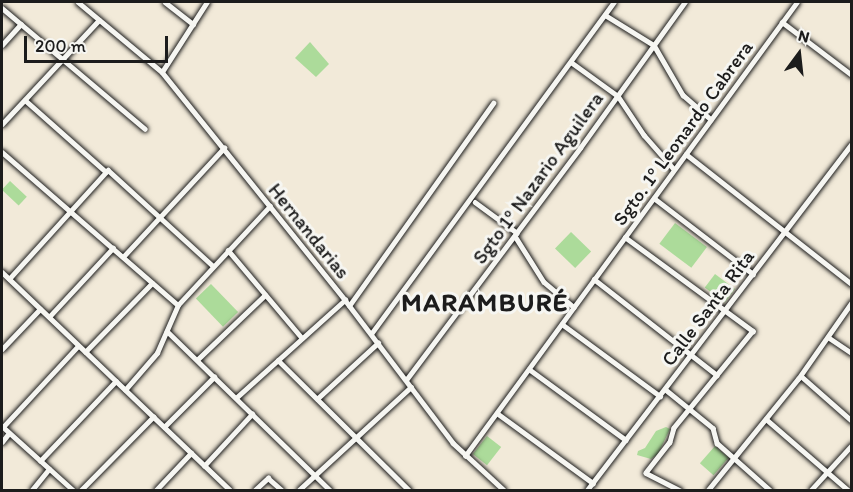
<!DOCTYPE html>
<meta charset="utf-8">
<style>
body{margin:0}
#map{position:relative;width:853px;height:492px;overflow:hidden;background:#f2ead9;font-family:Itim,sans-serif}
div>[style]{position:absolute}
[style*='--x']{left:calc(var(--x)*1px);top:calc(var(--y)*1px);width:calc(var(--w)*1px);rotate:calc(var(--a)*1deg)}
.green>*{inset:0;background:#acdb9a;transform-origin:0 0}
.roads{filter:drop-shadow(0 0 2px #1c1c1c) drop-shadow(0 0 2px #1c1c1c)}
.minor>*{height:4.5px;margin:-2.25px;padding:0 2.25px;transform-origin:2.25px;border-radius:2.25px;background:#f6f6f2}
span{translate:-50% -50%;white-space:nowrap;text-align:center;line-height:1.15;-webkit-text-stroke:6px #f6f6f2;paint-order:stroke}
.street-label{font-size:20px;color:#1c1c1c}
.district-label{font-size:26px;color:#1c1c1c;font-weight:700;letter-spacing:1.5px}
.frame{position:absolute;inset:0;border:3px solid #1c1c1c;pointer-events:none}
.north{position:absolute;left:769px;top:24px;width:60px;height:60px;-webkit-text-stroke:4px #f6f6f2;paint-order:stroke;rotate:15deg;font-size:16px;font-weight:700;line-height:24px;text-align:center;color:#1c1c1c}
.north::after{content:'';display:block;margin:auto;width:21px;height:27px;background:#1c1c1c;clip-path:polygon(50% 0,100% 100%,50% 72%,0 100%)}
.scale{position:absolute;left:24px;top:36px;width:144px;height:27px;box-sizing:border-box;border:3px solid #1c1c1c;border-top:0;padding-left:8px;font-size:18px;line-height:21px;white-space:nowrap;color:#1c1c1c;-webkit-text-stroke:4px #f6f6f2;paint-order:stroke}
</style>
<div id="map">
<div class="green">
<i style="clip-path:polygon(310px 42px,329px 64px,316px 77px,295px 58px)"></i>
<i style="left:10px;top:181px;width:23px;height:12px;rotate:43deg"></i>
<i style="left:675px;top:223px;width:40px;height:26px;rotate:37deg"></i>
<i style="left:571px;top:232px;width:28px;height:23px;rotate:44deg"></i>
<i style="left:715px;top:274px;width:25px;height:17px;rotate:37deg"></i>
<i style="left:211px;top:284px;width:39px;height:21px;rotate:46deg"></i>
<i style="clip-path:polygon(666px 427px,670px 429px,658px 454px,651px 459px,637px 455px,638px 451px,645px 448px,656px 431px)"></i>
<i style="left:487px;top:436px;width:18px;height:23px;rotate:38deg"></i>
<i style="left:715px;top:446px;width:18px;height:23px;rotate:41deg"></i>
</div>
<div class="roads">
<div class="minor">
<i style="--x:78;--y:2;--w:109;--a:39.8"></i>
<i style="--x:162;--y:72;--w:292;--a:51.2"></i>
<i style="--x:345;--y:300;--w:179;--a:52.9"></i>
<i style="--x:453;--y:443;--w:69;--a:42.7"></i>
<i style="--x:165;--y:2;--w:36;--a:38"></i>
<i style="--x:2;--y:8;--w:187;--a:40.2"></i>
<i style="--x:605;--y:15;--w:57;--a:31.5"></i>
<i style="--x:654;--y:45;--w:58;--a:59.9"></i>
<i style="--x:683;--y:95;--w:37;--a:41"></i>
<i style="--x:782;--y:22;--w:88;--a:37.1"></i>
<i style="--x:2;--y:45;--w:28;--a:-48"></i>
<i style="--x:571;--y:62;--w:58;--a:35.9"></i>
<i style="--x:618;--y:96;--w:47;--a:56.3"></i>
<i style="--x:644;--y:135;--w:45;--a:48.6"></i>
<i style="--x:162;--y:72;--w:83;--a:-57.3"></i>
<i style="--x:25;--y:100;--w:108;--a:41.6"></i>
<i style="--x:2;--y:124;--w:142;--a:-47"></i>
<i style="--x:2;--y:152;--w:233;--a:41"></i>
<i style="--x:686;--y:154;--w:211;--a:38.1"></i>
<i style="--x:654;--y:198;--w:125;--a:37.5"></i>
<i style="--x:475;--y:202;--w:52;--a:36.4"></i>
<i style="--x:515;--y:236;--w:54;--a:57.8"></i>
<i style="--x:544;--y:282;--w:39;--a:40"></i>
<i style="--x:625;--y:237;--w:159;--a:36.3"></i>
<i style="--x:753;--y:331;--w:125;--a:129.2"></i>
<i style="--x:674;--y:428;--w:15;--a:106"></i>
<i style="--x:670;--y:442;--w:39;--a:128"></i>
<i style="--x:646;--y:473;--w:38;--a:27"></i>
<i style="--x:228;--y:250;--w:115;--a:49.9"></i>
<i style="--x:123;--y:257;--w:149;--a:-47.2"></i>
<i style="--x:2;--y:272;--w:315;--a:43.7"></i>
<i style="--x:9;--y:279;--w:147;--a:-47.8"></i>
<i style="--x:108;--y:170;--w:142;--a:42.4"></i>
<i style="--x:594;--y:279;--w:156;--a:38"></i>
<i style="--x:349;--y:306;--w:249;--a:-54.6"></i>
<i style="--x:49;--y:317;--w:94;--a:-47.2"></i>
<i style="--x:562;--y:324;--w:122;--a:36.3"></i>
<i style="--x:167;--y:331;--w:228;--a:44.3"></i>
<i style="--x:371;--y:334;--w:411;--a:-53.8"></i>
<i style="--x:828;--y:337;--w:29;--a:34"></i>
<i style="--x:2;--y:349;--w:55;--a:-46.5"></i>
<i style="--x:85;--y:352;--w:96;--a:-45.8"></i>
<i style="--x:197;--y:360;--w:94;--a:-43.7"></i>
<i style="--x:278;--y:360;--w:185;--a:44.8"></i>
<i style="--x:529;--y:369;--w:120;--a:36.2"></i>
<i style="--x:801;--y:376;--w:68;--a:41.4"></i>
<i style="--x:406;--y:380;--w:290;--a:-53.1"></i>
<i style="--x:580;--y:148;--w:180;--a:-54.3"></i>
<i style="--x:665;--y:389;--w:62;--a:39.1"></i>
<i style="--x:713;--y:428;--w:16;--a:75"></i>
<i style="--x:717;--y:443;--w:71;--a:41.6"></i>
<i style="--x:125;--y:390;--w:49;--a:-49.1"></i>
<i style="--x:157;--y:353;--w:52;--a:-66.4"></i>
<i style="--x:178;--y:305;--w:135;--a:-47.1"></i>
<i style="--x:236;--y:398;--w:147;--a:-42"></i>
<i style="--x:317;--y:399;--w:83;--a:-42.6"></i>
<i style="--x:497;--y:413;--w:119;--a:36.1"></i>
<i style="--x:766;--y:419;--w:108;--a:40.9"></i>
<i style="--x:2;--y:426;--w:96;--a:42"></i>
<i style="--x:3;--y:427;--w:110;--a:-47.2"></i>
<i style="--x:164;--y:427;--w:71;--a:-45"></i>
<i style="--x:2;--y:442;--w:11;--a:-52"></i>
<i style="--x:465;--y:456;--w:562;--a:-53.82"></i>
<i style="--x:40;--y:461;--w:110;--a:-46.5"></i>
<i style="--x:204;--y:466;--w:71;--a:-47.3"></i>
<i style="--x:32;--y:490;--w:27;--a:-51"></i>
<i style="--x:81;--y:490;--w:103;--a:-45.4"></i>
<i style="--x:156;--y:490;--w:51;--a:-46.6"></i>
<i style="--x:255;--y:490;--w:18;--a:-43"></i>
<i style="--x:268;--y:478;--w:18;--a:41"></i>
<i style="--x:299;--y:490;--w:152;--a:-42.6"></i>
<i style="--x:587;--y:490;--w:436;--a:-52.6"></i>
<i style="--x:708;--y:490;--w:143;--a:-51"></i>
<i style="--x:798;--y:379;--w:94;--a:-55"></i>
<i style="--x:811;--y:490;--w:61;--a:-47.7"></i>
</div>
</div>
<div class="street-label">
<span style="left:683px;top:133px;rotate:-54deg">Sgto. 1º Leonardo Cabrera</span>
<span style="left:538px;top:178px;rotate:-54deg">Sgto 1º Nazario Aguilera</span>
<span style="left:309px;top:231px;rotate:51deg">Hernandarias</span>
<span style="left:708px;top:308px;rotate:-53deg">Calle Santa Rita</span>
</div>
<div class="district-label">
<span style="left:485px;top:303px">MARAMBURÉ</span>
</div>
<div class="frame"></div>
<div class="north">N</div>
<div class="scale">200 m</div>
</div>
